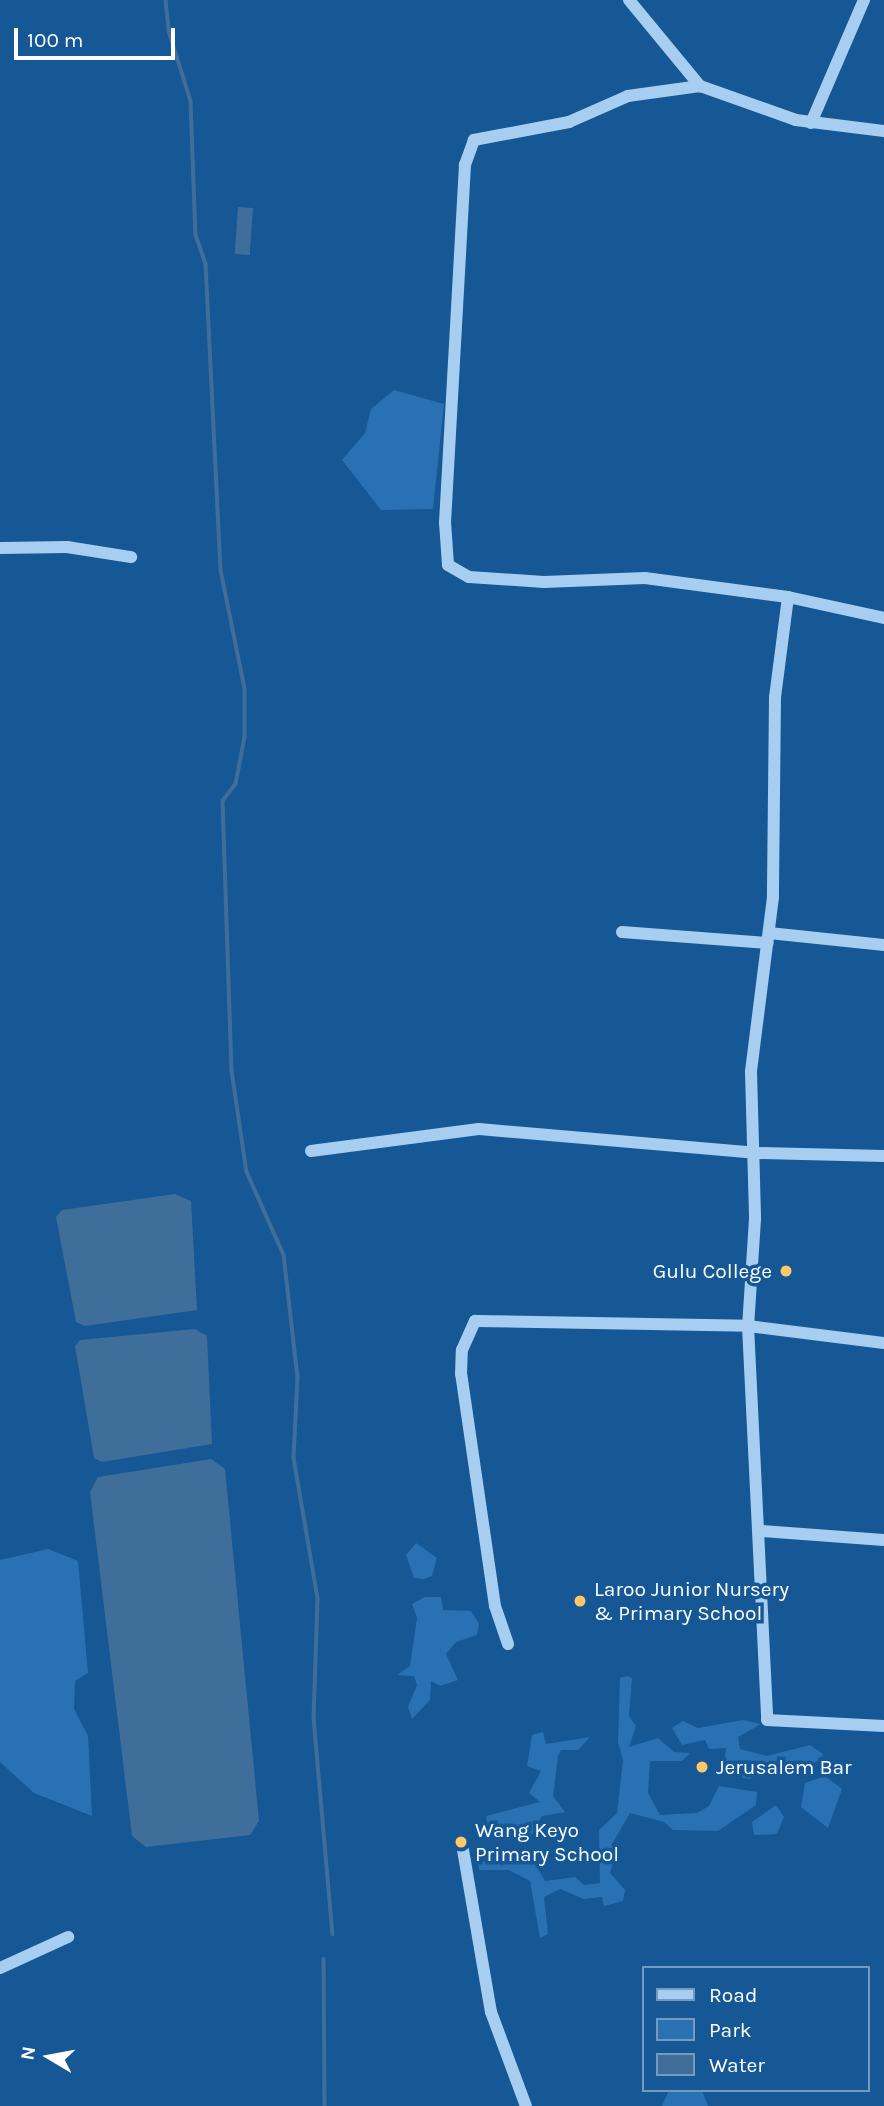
<!DOCTYPE html>
<style>
body{margin:0}
#map{position:relative;width:884px;height:2106px;overflow:hidden;background:#165795;font-family:Karla,sans-serif}
div>[style]{position:absolute}
[style*='--x']{left:calc(var(--x)*1px);top:calc(var(--y)*1px);width:calc(var(--w)*1px);rotate:calc(var(--a)*1deg)}
.green>*{inset:0;background:#2a71b4}
.water>*{inset:0;background:#406e9a;transform-origin:0 0}
.stream>*{height:3.5px;margin:-1.75px;padding:0 1.75px;transform-origin:1.75px;border-radius:1.75px;background:#406e9a}
.minor>*{height:12px;margin:-6px;padding:0 6px;transform-origin:6px;border-radius:6px;background:#a7cef1}
.dots>*{width:19px;height:19px;translate:-50% -50%;box-sizing:border-box;border:4px solid #165795;border-radius:50%}
span{translate:-50% -50%;white-space:nowrap;text-align:center;line-height:1.15;-webkit-text-stroke:7px #165795;paint-order:stroke}
.poi-label{font-size:21px;color:#fff}
.right{translate:-100% -50%;text-align:right}
.left{translate:0 -50%;text-align:left}
.legend{position:absolute;left:642px;top:1966px;width:228px;height:126px;box-sizing:border-box;background:#165795;border:2px solid #739abf;margin:0;padding:9px 12px;list-style:none;font-size:21px;color:#fff}
.legend li{display:flex;align-items:center;gap:14px;height:35px}
.legend b{width:35px;border:2px solid #739abf}
.north{position:absolute;left:14px;top:2022px;width:70px;height:70px;-webkit-text-stroke:5px #165795;paint-order:stroke;rotate:280deg;font-size:19px;font-weight:700;line-height:28px;text-align:center;color:#fff}
.north::after{content:'';display:block;margin:auto;width:24px;height:32px;background:#fff;clip-path:polygon(50% 0,100% 100%,50% 72%,0 100%)}
.scale{position:absolute;left:14px;top:28px;width:161px;height:32px;box-sizing:border-box;border:4px solid #fff;border-top:0;padding-left:9px;font-size:21px;line-height:24px;white-space:nowrap;color:#fff;-webkit-text-stroke:5px #165795;paint-order:stroke}
</style>
<div id="map">
<div class="green">
<i style="clip-path:polygon(394px 390px,444px 404px,433px 509px,381px 510px,342px 460px,365px 433px,371px 409px)"></i>
<i style="clip-path:polygon(416px 1543px,437px 1558px,432px 1576px,423px 1579px,414px 1578px,406px 1555px)"></i>
<i style="clip-path:polygon(48px 1549px,78px 1561px,88px 1673px,75px 1681px,74px 1709px,88px 1736px,92px 1816px,34px 1793px,0 1762px,0 1560px)"></i>
<i style="clip-path:polygon(425px 1597px,441px 1597px,443px 1610px,471px 1611px,479px 1624px,477px 1635px,456px 1642px,446px 1654px,458px 1680px,440px 1686px,431px 1681px,430px 1700px,412px 1719px,408px 1707px,417px 1685px,414px 1676px,397px 1675px,410px 1666px,417px 1618px,412px 1604px)"></i>
<i style="clip-path:polygon(627px 1676px,632px 1678px,629px 1716px,636px 1726px,629px 1747px,658px 1738px,674px 1752px,690px 1753px,682px 1761px,650px 1761px,648px 1793px,660px 1815px,697px 1813px,709px 1806px,719px 1786px,757px 1792px,756px 1805px,718px 1831px,673px 1830px,664px 1822px,630px 1813px,612px 1844px,617px 1850px,610px 1873px,625px 1890px,623px 1901px,604px 1906px,602px 1897px,584px 1899px,560px 1889px,544px 1897px,548px 1934px,540px 1938px,530px 1881px,509px 1870px,479px 1870px,478px 1863px,528px 1852px,545px 1881px,575px 1877px,584px 1885px,600px 1883px,599px 1830px,617px 1813px,623px 1760px,618px 1742px,620px 1678px)"></i>
<i style="clip-path:polygon(743px 1720px,761px 1724px,738px 1737px,740px 1749px,767px 1756px,810px 1745px,823px 1754px,820px 1760px,791px 1774px,781px 1762px,750px 1779px,723px 1775px,726px 1748px,709px 1749px,705px 1740px,682px 1745px,672px 1728px,683px 1721px,698px 1728px)"></i>
<i style="clip-path:polygon(543px 1732px,546px 1744px,590px 1737px,578px 1750px,561px 1750px,558px 1756px,553px 1796px,565px 1812px,542px 1816px,529px 1840px,504px 1830px,489px 1834px,486px 1816px,540px 1802px,529px 1793px,541px 1771px,527px 1766px,532px 1735px)"></i>
<i style="clip-path:polygon(825px 1776px,842px 1789px,828px 1828px,801px 1807px,805px 1783px)"></i>
<i style="clip-path:polygon(776px 1805px,784px 1817px,777px 1834px,754px 1835px,752px 1822px)"></i>
<i style="clip-path:polygon(669px 2090px,702px 2090px,708px 2106px,662px 2106px)"></i>
</div>
<div class="water">
<i style="left:238px;top:207px;width:15px;height:47px;rotate:4deg"></i>
<i style="clip-path:polygon(175px 1194px,191px 1201px,197px 1310px,85px 1326px,76px 1322px,56px 1217px,62px 1210px)"></i>
<i style="clip-path:polygon(195px 1329px,207px 1336px,212px 1444px,102px 1462px,94px 1458px,75px 1346px,80px 1340px)"></i>
<i style="clip-path:polygon(211px 1459px,225px 1469px,259px 1821px,250px 1835px,146px 1847px,132px 1836px,90px 1492px,98px 1477px)"></i>
</div>
<div class="stream">
<i style="--x:166;--y:0;--w:31;--a:84"></i>
<i style="--x:169;--y:31;--w:73;--a:72.6"></i>
<i style="--x:191;--y:101;--w:134;--a:87.9"></i>
<i style="--x:196;--y:235;--w:31;--a:71"></i>
<i style="--x:206;--y:264;--w:306;--a:87.2"></i>
<i style="--x:221;--y:570;--w:121;--a:78.6"></i>
<i style="--x:245;--y:689;--w:48;--a:90"></i>
<i style="--x:245;--y:737;--w:48;--a:100.8"></i>
<i style="--x:236;--y:784;--w:21;--a:127"></i>
<i style="--x:223;--y:801;--w:270;--a:88.1"></i>
<i style="--x:232;--y:1071;--w:102;--a:81.6"></i>
<i style="--x:247;--y:1172;--w:91;--a:66"></i>
<i style="--x:284;--y:1255;--w:124;--a:83.5"></i>
<i style="--x:298;--y:1378;--w:80;--a:92.9"></i>
<i style="--x:294;--y:1458;--w:143;--a:80.3"></i>
<i style="--x:318;--y:1599;--w:119;--a:91.9"></i>
<i style="--x:314;--y:1718;--w:217;--a:85"></i>
<i style="--x:324;--y:1959;--w:147;--a:89.6"></i>
</div>
<div class="minor">
<i style="--x:629;--y:0;--w:112;--a:50.5"></i>
<i style="--x:811;--y:123;--w:134;--a:-66.7"></i>
<i style="--x:884;--y:131;--w:89;--a:-172.9"></i>
<i style="--x:796;--y:120;--w:102;--a:-160.5"></i>
<i style="--x:700;--y:86;--w:73;--a:172.1"></i>
<i style="--x:628;--y:96;--w:64;--a:156.2"></i>
<i style="--x:569;--y:122;--w:97;--a:169.3"></i>
<i style="--x:474;--y:140;--w:27;--a:110"></i>
<i style="--x:465;--y:165;--w:358;--a:93.2"></i>
<i style="--x:445;--y:522;--w:43;--a:86"></i>
<i style="--x:448;--y:565;--w:24;--a:30"></i>
<i style="--x:469;--y:577;--w:75;--a:3.8"></i>
<i style="--x:544;--y:582;--w:101;--a:-2.3"></i>
<i style="--x:645;--y:578;--w:144;--a:7.6"></i>
<i style="--x:788;--y:597;--w:98;--a:12.3"></i>
<i style="--x:0;--y:548;--w:67;--a:-0.9"></i>
<i style="--x:67;--y:547;--w:65;--a:8.9"></i>
<i style="--x:788;--y:597;--w:101;--a:97.4"></i>
<i style="--x:775;--y:697;--w:200;--a:90.6"></i>
<i style="--x:773;--y:897;--w:176;--a:97.2"></i>
<i style="--x:751;--y:1072;--w:147;--a:88.4"></i>
<i style="--x:755;--y:1219;--w:107;--a:93.7"></i>
<i style="--x:748;--y:1326;--w:394;--a:87.2"></i>
<i style="--x:767;--y:1720;--w:117;--a:2.9"></i>
<i style="--x:622;--y:932;--w:146;--a:4.3"></i>
<i style="--x:769;--y:933;--w:116;--a:6"></i>
<i style="--x:311;--y:1151;--w:169;--a:-7.5"></i>
<i style="--x:479;--y:1129;--w:280;--a:4.9"></i>
<i style="--x:758;--y:1153;--w:126;--a:1.4"></i>
<i style="--x:761;--y:1531;--w:123;--a:4.2"></i>
<i style="--x:508;--y:1644;--w:40;--a:-108.9"></i>
<i style="--x:495;--y:1606;--w:234;--a:-98.3"></i>
<i style="--x:461;--y:1374;--w:24;--a:-88"></i>
<i style="--x:462;--y:1350;--w:32;--a:-66"></i>
<i style="--x:475;--y:1321;--w:273;--a:1"></i>
<i style="--x:748;--y:1326;--w:137;--a:7.1"></i>
<i style="--x:463;--y:1850;--w:164;--a:80.2"></i>
<i style="--x:491;--y:2012;--w:100;--a:69.6"></i>
<i style="--x:0;--y:1968;--w:75;--a:-24.5"></i>
</div>
<div class="dots">
<i style="left:786px;top:1271px;background:#ffc868"></i>
<i style="left:580px;top:1601px;background:#ffc868"></i>
<i style="left:702px;top:1767px;background:#ffc868"></i>
<i style="left:461px;top:1842px;background:#ffc868"></i>
</div>
<div class="poi-label">
<span class="right" style="left:772px;top:1271px">Gulu College</span>
<span class="left" style="left:594px;top:1601px">Laroo Junior Nursery<br>&amp; Primary School</span>
<span class="left" style="left:716px;top:1767px">Jerusalem Bar</span>
<span class="left" style="left:475px;top:1842px">Wang Keyo<br>Primary School</span>
</div>
<ul class="legend">
<li><b style="height:9px;background:#a7cef1"></b>Road</li>
<li><b style="height:19px;background:#2a71b4"></b>Park</li>
<li><b style="height:19px;background:#406e9a"></b>Water</li>
</ul>
<div class="north">N</div>
<div class="scale">100 m</div>
</div>
